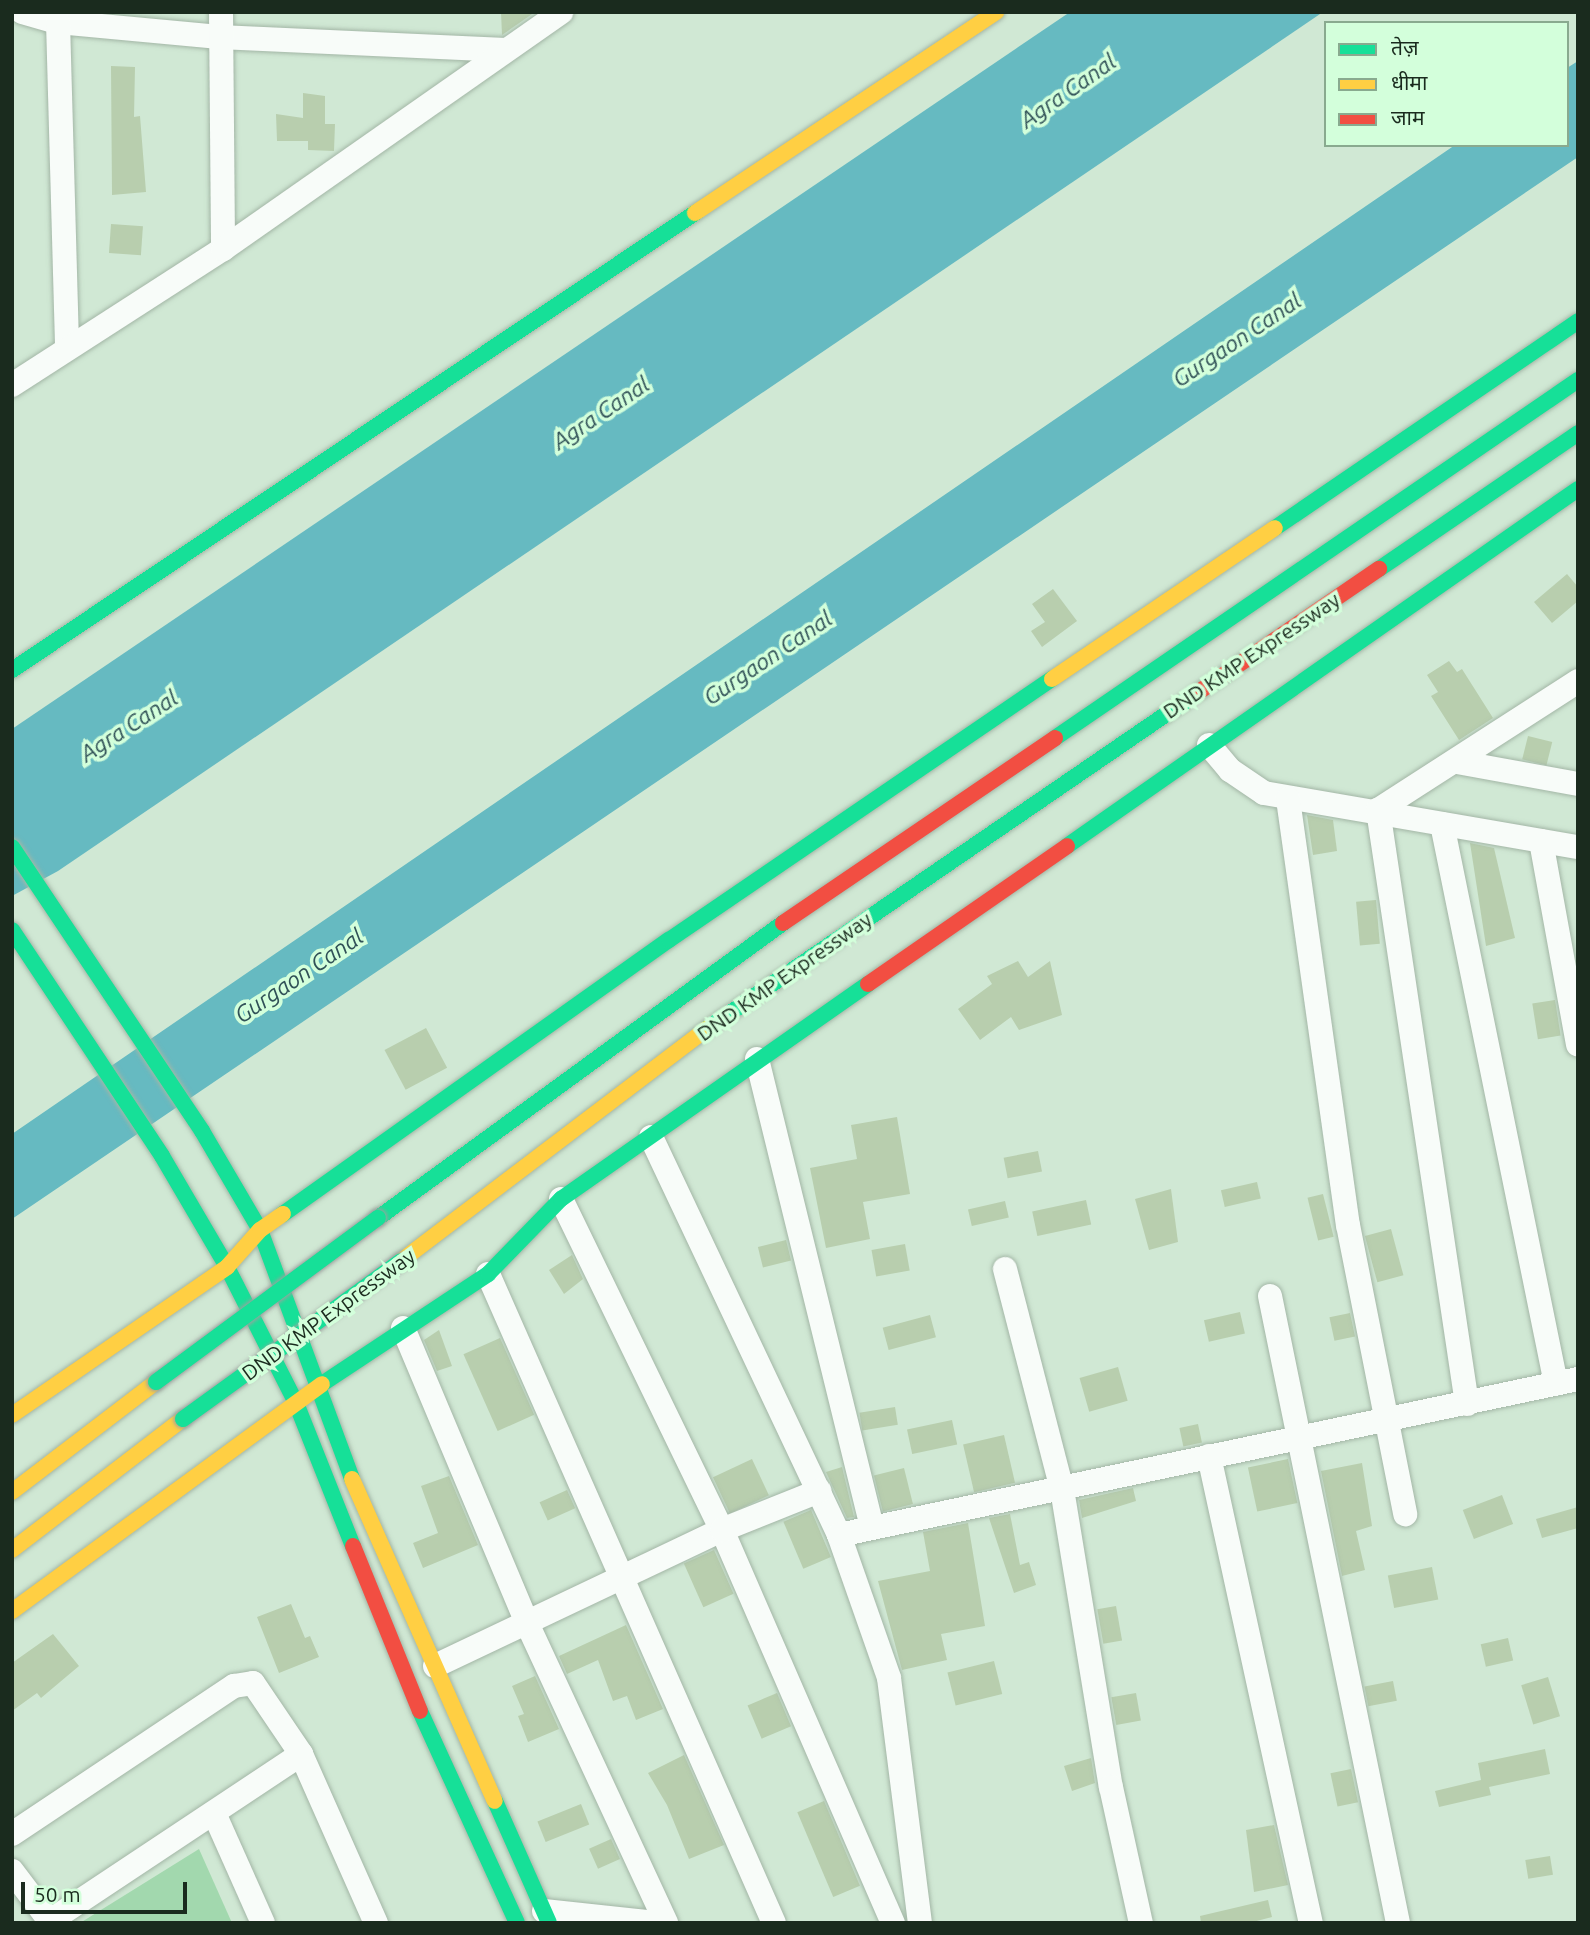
<!DOCTYPE html>
<meta charset="utf-8">
<style>
body{margin:0}
#map{position:relative;width:1590px;height:1935px;overflow:hidden;background:#d0e8d4;font-family:Ubuntu,"Noto Sans Devanagari",sans-serif}
div>[style]{position:absolute}
[style*='--x']{left:calc(var(--x)*1px);top:calc(var(--y)*1px);width:calc(var(--w)*1px);rotate:calc(var(--a)*1deg)}
.green>*{inset:0;background:#a2d8ae}
.water>*{inset:0;background:#66bac1}
.building>*{inset:0;background:#b8ceae;transform-origin:0 0}
.roads{filter:drop-shadow(0 0 2px #a3b6a6) drop-shadow(0 0 2px #a3b6a6)}
.street>*{height:24px;margin:-12px;padding:0 12px;transform-origin:12px;border-radius:12px;background:#f8fcf9}
.fast>*{height:16px;margin:-8px;padding:0 8px;transform-origin:8px;border-radius:8px;background:#16e098}
.slow>*{height:16px;margin:-8px;padding:0 8px;transform-origin:8px;border-radius:8px;background:#ffcf43}
.jam>*{height:16px;margin:-8px;padding:0 8px;transform-origin:8px;border-radius:8px;background:#f24e42}
.bridges{filter:drop-shadow(0 0 2px #9ca19e) drop-shadow(0 0 2px #9ca19e)}
.fast-bridge>*{height:16px;margin:-8px;padding:0 8px;transform-origin:8px;border-radius:8px;background:#16e098}
span{translate:-50% -50%;white-space:nowrap;text-align:center;line-height:1.15;-webkit-text-stroke:7px #d3ffdb;paint-order:stroke}
.street-label{font-size:21px;color:#1a2b1e}
.water-label{font-size:23px;color:#305157;font-style:italic}
.frame{position:absolute;inset:0;border:14px solid #1a2b1e;pointer-events:none}
.legend{position:absolute;left:1324px;top:21px;width:245px;height:126px;box-sizing:border-box;background:#d3ffdb;border:2px solid #89aa8f;margin:0;padding:9px 12px;list-style:none;font-size:21px;color:#1a2b1e}
.legend li{display:flex;align-items:center;gap:14px;height:35px}
.legend b{width:35px;border:2px solid #89aa8f}
.scale{position:absolute;left:21px;top:1882px;width:166px;height:32px;box-sizing:border-box;border:4px solid #1a2b1e;border-top:0;padding-left:9px;font-size:21px;line-height:24px;white-space:nowrap;color:#1a2b1e;-webkit-text-stroke:5px #d3ffdb;paint-order:stroke}
</style>
<div id="map">
<div class="green">
<i style="clip-path:polygon(199px 1849px,232px 1923px,80px 1923px)"></i>
</div>
<div class="water">
<i style="clip-path:polygon(1070px 12px,1323px 12px,58px 871px,12px 896px,12px 729px)"></i>
<i style="clip-path:polygon(1578px 61px,1578px 157px,12px 1219px,12px 1134px,1455px 145px,1567px 145px,1567px 68px)"></i>
</div>
<div class="building">
<i style="clip-path:polygon(501px 12px,535px 12px,502px 35px)"></i>
<i style="clip-path:polygon(111px 66px,135px 67px,134px 117px,140px 116px,146px 192px,112px 195px)"></i>
<i style="clip-path:polygon(303px 93px,325px 96px,325px 124px,335px 124px,334px 151px,308px 150px,308px 141px,277px 141px,276px 114px,303px 118px)"></i>
<i style="left:111px;top:224px;width:32px;height:29px;rotate:4deg"></i>
<i style="clip-path:polygon(1567px 574px,1578px 587px,1578px 601px,1552px 623px,1534px 602px)"></i>
<i style="clip-path:polygon(1053px 589px,1077px 621px,1042px 647px,1031px 631px,1045px 622px,1032px 604px)"></i>
<i style="clip-path:polygon(1449px 661px,1457px 672px,1462px 669px,1493px 718px,1459px 740px,1431px 696px,1438px 692px,1427px 675px)"></i>
<i style="left:1528px;top:736px;width:25px;height:24px;rotate:14deg"></i>
<i style="clip-path:polygon(1307px 815px,1333px 820px,1337px 851px,1313px 855px)"></i>
<i style="clip-path:polygon(1470px 843px,1494px 848px,1515px 938px,1486px 946px)"></i>
<i style="left:1376px;top:900px;width:44px;height:20px;rotate:85deg"></i>
<i style="clip-path:polygon(1018px 961px,1028px 977px,1050px 961px,1062px 1015px,1019px 1030px,1011px 1017px,980px 1040px,958px 1009px,992px 984px,987px 976px)"></i>
<i style="left:1555px;top:1000px;width:36px;height:23px;rotate:81deg"></i>
<i style="left:426px;top:1028px;width:45px;height:47px;rotate:62deg"></i>
<i style="clip-path:polygon(897px 1117px,910px 1194px,863px 1202px,870px 1239px,826px 1248px,810px 1168px,857px 1159px,851px 1125px)"></i>
<i style="left:1038px;top:1151px;width:21px;height:35px;rotate:79deg"></i>
<i style="left:1257px;top:1182px;width:17px;height:37px;rotate:77deg"></i>
<i style="clip-path:polygon(1171px 1189px,1178px 1242px,1149px 1250px,1135px 1199px)"></i>
<i style="left:1323px;top:1194px;width:44px;height:16px;rotate:76deg"></i>
<i style="left:1086px;top:1200px;width:25px;height:55px;rotate:78deg"></i>
<i style="left:1005px;top:1201px;width:17px;height:38px;rotate:77deg"></i>
<i style="left:1391px;top:1229px;width:48px;height:27px;rotate:75deg"></i>
<i style="left:786px;top:1240px;width:21px;height:29px;rotate:76deg"></i>
<i style="left:905px;top:1244px;width:27px;height:34px;rotate:80deg"></i>
<i style="clip-path:polygon(572px 1255px,583px 1279px,564px 1294px,549px 1270px)"></i>
<i style="left:1240px;top:1312px;width:22px;height:37px;rotate:77deg"></i>
<i style="left:1350px;top:1313px;width:24px;height:21px;rotate:78deg"></i>
<i style="left:930px;top:1315px;width:23px;height:49px;rotate:75deg"></i>
<i style="clip-path:polygon(439px 1330px,452px 1366px,437px 1371px,424px 1340px)"></i>
<i style="left:500px;top:1338px;width:84px;height:40px;rotate:66deg"></i>
<i style="left:1118px;top:1367px;width:35px;height:40px;rotate:74deg"></i>
<i style="left:895px;top:1407px;width:18px;height:36px;rotate:81deg"></i>
<i style="left:952px;top:1420px;width:25px;height:46px;rotate:78deg"></i>
<i style="left:1198px;top:1424px;width:19px;height:19px;rotate:78deg"></i>
<i style="left:1004px;top:1435px;width:49px;height:42px;rotate:77deg"></i>
<i style="left:752px;top:1459px;width:40px;height:43px;rotate:65deg"></i>
<i style="left:1288px;top:1459px;width:45px;height:41px;rotate:78deg"></i>
<i style="clip-path:polygon(1362px 1463px,1372px 1526px,1356px 1531px,1365px 1570px,1342px 1576px,1321px 1471px)"></i>
<i style="clip-path:polygon(842px 1467px,854px 1517px,847px 1518px,826px 1472px)"></i>
<i style="left:904px;top:1468px;width:37px;height:31px;rotate:76deg"></i>
<i style="clip-path:polygon(449px 1476px,478px 1545px,423px 1568px,413px 1543px,438px 1533px,421px 1486px)"></i>
<i style="clip-path:polygon(1133px 1488px,1136px 1501px,1082px 1518px,1079px 1500px)"></i>
<i style="left:567px;top:1490px;width:20px;height:30px;rotate:66deg"></i>
<i style="left:1502px;top:1495px;width:31px;height:42px;rotate:69deg"></i>
<i style="clip-path:polygon(1578px 1507px,1578px 1528px,1542px 1538px,1536px 1519px)"></i>
<i style="left:811px;top:1510px;width:51px;height:30px;rotate:67deg"></i>
<i style="clip-path:polygon(1010px 1514px,1020px 1565px,1029px 1562px,1036px 1585px,1014px 1593px,989px 1518px)"></i>
<i style="clip-path:polygon(968px 1523px,985px 1626px,941px 1634px,947px 1660px,902px 1670px,878px 1581px,930px 1571px,923px 1532px)"></i>
<i style="left:714px;top:1550px;width:48px;height:33px;rotate:66deg"></i>
<i style="left:1432px;top:1567px;width:33px;height:45px;rotate:79deg"></i>
<i style="clip-path:polygon(291px 1604px,305px 1638px,310px 1636px,319px 1657px,279px 1673px,257px 1617px)"></i>
<i style="left:1116px;top:1606px;width:35px;height:19px;rotate:80deg"></i>
<i style="clip-path:polygon(626px 1625px,663px 1709px,636px 1720px,627px 1696px,613px 1701px,598px 1660px,567px 1674px,559px 1656px)"></i>
<i style="clip-path:polygon(53px 1634px,79px 1666px,41px 1698px,37px 1693px,12px 1711px,12px 1663px)"></i>
<i style="left:1508px;top:1638px;width:23px;height:28px;rotate:77deg"></i>
<i style="left:994px;top:1661px;width:34px;height:48px;rotate:76deg"></i>
<i style="clip-path:polygon(535px 1676px,559px 1729px,528px 1742px,518px 1716px,524px 1714px,512px 1686px)"></i>
<i style="left:1548px;top:1677px;width:41px;height:28px;rotate:73deg"></i>
<i style="left:1393px;top:1681px;width:20px;height:29px;rotate:79deg"></i>
<i style="left:777px;top:1693px;width:36px;height:32px;rotate:67deg"></i>
<i style="left:1136px;top:1693px;width:28px;height:25px;rotate:80deg"></i>
<i style="clip-path:polygon(1545px 1749px,1550px 1774px,1489px 1787px,1491px 1795px,1439px 1807px,1435px 1791px,1481px 1780px,1478px 1763px)"></i>
<i style="clip-path:polygon(684px 1755px,724px 1845px,689px 1859px,667px 1805px,648px 1773px)"></i>
<i style="clip-path:polygon(1091px 1758px,1095px 1783px,1072px 1791px,1064px 1766px)"></i>
<i style="left:1351px;top:1769px;width:34px;height:21px;rotate:78deg"></i>
<i style="left:824px;top:1801px;width:92px;height:29px;rotate:67deg"></i>
<i style="left:581px;top:1804px;width:22px;height:47px;rotate:68deg"></i>
<i style="clip-path:polygon(1274px 1825px,1288px 1885px,1254px 1892px,1246px 1830px)"></i>
<i style="left:611px;top:1839px;width:22px;height:24px;rotate:66deg"></i>
<i style="left:1550px;top:1856px;width:19px;height:25px;rotate:81deg"></i>
<i style="clip-path:polygon(1268px 1900px,1272px 1917px,1249px 1923px,1201px 1923px,1200px 1916px)"></i>
</div>
<div class="roads">
<div class="street">
<i style="--x:22;--y:12;--w:37;--a:16"></i>
<i style="--x:58;--y:22;--w:162;--a:5.3"></i>
<i style="--x:219;--y:37;--w:287;--a:2.6"></i>
<i style="--x:221;--y:12;--w:237;--a:89.5"></i>
<i style="--x:58;--y:22;--w:325;--a:88.4"></i>
<i style="--x:12;--y:385;--w:251;--a:-32.8"></i>
<i style="--x:223;--y:249;--w:413;--a:-35"></i>
<i style="--x:1209;--y:745;--w:33;--a:50"></i>
<i style="--x:1230;--y:770;--w:41;--a:34.1"></i>
<i style="--x:1264;--y:793;--w:319;--a:9.8"></i>
<i style="--x:1457;--y:762;--w:123;--a:10.3"></i>
<i style="--x:1288;--y:799;--w:430;--a:82"></i>
<i style="--x:1348;--y:1225;--w:295;--a:78.8"></i>
<i style="--x:1442;--y:824;--w:571;--a:78.49"></i>
<i style="--x:1541;--y:841;--w:207;--a:79.7"></i>
<i style="--x:757;--y:1059;--w:482;--a:76.2"></i>
<i style="--x:651;--y:1137;--w:440;--a:64.7"></i>
<i style="--x:839;--y:1535;--w:151;--a:70.7"></i>
<i style="--x:889;--y:1678;--w:247;--a:82.8"></i>
<i style="--x:561;--y:1199;--w:368;--a:64.1"></i>
<i style="--x:722;--y:1530;--w:429;--a:66.5"></i>
<i style="--x:1005;--y:1269;--w:227;--a:75.5"></i>
<i style="--x:1062;--y:1489;--w:302;--a:80.7"></i>
<i style="--x:1111;--y:1787;--w:139;--a:77.6"></i>
<i style="--x:488;--y:1274;--w:709;--a:66.22"></i>
<i style="--x:1270;--y:1296;--w:640;--a:78.46"></i>
<i style="--x:403;--y:1328;--w:318;--a:67.2"></i>
<i style="--x:526;--y:1621;--w:333;--a:65.1"></i>
<i style="--x:1467;--y:1404;--w:601;--a:-98.52"></i>
<i style="--x:1378;--y:810;--w:238;--a:-32.8"></i>
<i style="--x:1209;--y:1456;--w:478;--a:77.7"></i>
<i style="--x:839;--y:1535;--w:755;--a:-11.92"></i>
<i style="--x:435;--y:1666;--w:318;--a:-25.4"></i>
<i style="--x:722;--y:1530;--w:105;--a:-21.9"></i>
<i style="--x:214;--y:1813;--w:120;--a:66"></i>
<i style="--x:12;--y:1834;--w:267;--a:-33.7"></i>
<i style="--x:234;--y:1686;--w:19;--a:-9"></i>
<i style="--x:253;--y:1683;--w:86;--a:55.9"></i>
<i style="--x:301;--y:1754;--w:185;--a:66.1"></i>
<i style="--x:12;--y:1871;--w:63;--a:52.8"></i>
<i style="--x:544;--y:1911;--w:114;--a:6.1"></i>
<i style="--x:47;--y:1923;--w:305;--a:-33.6"></i>
</div>
<div class="fast">
<i style="--x:1275;--y:528;--w:367;--a:-34.3"></i>
<i style="--x:1379;--y:569;--w:241;--a:-34.3"></i>
<i style="--x:12;--y:670;--w:822;--a:-33.79"></i>
<i style="--x:1055;--y:738;--w:634;--a:-34.39"></i>
<i style="--x:1067;--y:846;--w:623;--a:-34.94"></i>
<i style="--x:12;--y:847;--w:342;--a:56.2"></i>
<i style="--x:202;--y:1131;--w:115;--a:59.6"></i>
<i style="--x:260;--y:1230;--w:265;--a:69.7"></i>
<i style="--x:12;--y:930;--w:271;--a:56.4"></i>
<i style="--x:162;--y:1156;--w:129;--a:59.6"></i>
<i style="--x:227;--y:1267;--w:153;--a:63.1"></i>
<i style="--x:296;--y:1403;--w:154;--a:68.3"></i>
<i style="--x:708;--y:1028;--w:596;--a:-34.41"></i>
<i style="--x:283;--y:1214;--w:473;--a:-35.4"></i>
<i style="--x:669;--y:940;--w:463;--a:-34.3"></i>
<i style="--x:378;--y:1218;--w:501;--a:-36.07"></i>
<i style="--x:322;--y:1384;--w:199;--a:-33.5"></i>
<i style="--x:488;--y:1274;--w:105;--a:-45.8"></i>
<i style="--x:561;--y:1199;--w:375;--a:-35"></i>
<i style="--x:420;--y:1711;--w:233;--a:65.4"></i>
<i style="--x:495;--y:1801;--w:133;--a:66.1"></i>
</div>
<div class="slow">
<i style="--x:695;--y:213;--w:362;--a:-33.7"></i>
<i style="--x:1052;--y:679;--w:269;--a:-34.1"></i>
<i style="--x:401;--y:1261;--w:385;--a:-37.2"></i>
<i style="--x:12;--y:1415;--w:261;--a:-34.5"></i>
<i style="--x:227;--y:1267;--w:50;--a:-48.3"></i>
<i style="--x:260;--y:1230;--w:28;--a:-35"></i>
<i style="--x:352;--y:1479;--w:352;--a:66.1"></i>
<i style="--x:12;--y:1492;--w:181;--a:-37.4"></i>
<i style="--x:12;--y:1550;--w:215;--a:-37.5"></i>
<i style="--x:12;--y:1611;--w:384;--a:-36.2"></i>
</div>
<div class="jam">
<i style="--x:1200;--y:691;--w:217;--a:-34.3"></i>
<i style="--x:783;--y:923;--w:329;--a:-34.2"></i>
<i style="--x:868;--y:984;--w:242;--a:-34.7"></i>
<i style="--x:353;--y:1546;--w:178;--a:67.9"></i>
</div>
</div>
<div class="bridges">
<div class="fast-bridge">
<i style="--x:156;--y:1382;--w:276;--a:-36.5"></i>
<i style="--x:183;--y:1419;--w:269;--a:-35.9"></i>
</div>
</div>
<div class="street-label">
<span style="left:1251px;top:655px;rotate:-34deg">DND KMP Expressway</span>
<span style="left:784px;top:976px;rotate:-35deg">DND KMP Expressway</span>
<span style="left:328px;top:1314px;rotate:-36deg">DND KMP Expressway</span>
</div>
<div class="water-label">
<span style="left:1068px;top:91px;rotate:-35deg">Agra Canal</span>
<span style="left:1237px;top:340px;rotate:-34deg">Gurgaon Canal</span>
<span style="left:601px;top:413px;rotate:-34deg">Agra Canal</span>
<span style="left:768px;top:658px;rotate:-34deg">Gurgaon Canal</span>
<span style="left:129px;top:726px;rotate:-33deg">Agra Canal</span>
<span style="left:299px;top:976px;rotate:-34deg">Gurgaon Canal</span>
</div>
<div class="frame"></div>
<ul class="legend">
<li><b style="height:9px;background:#16e098"></b>तेज़</li>
<li><b style="height:9px;background:#ffcf43"></b>धीमा</li>
<li><b style="height:9px;background:#f24e42"></b>जाम</li>
</ul>
<div class="scale">50 m</div>
</div>
